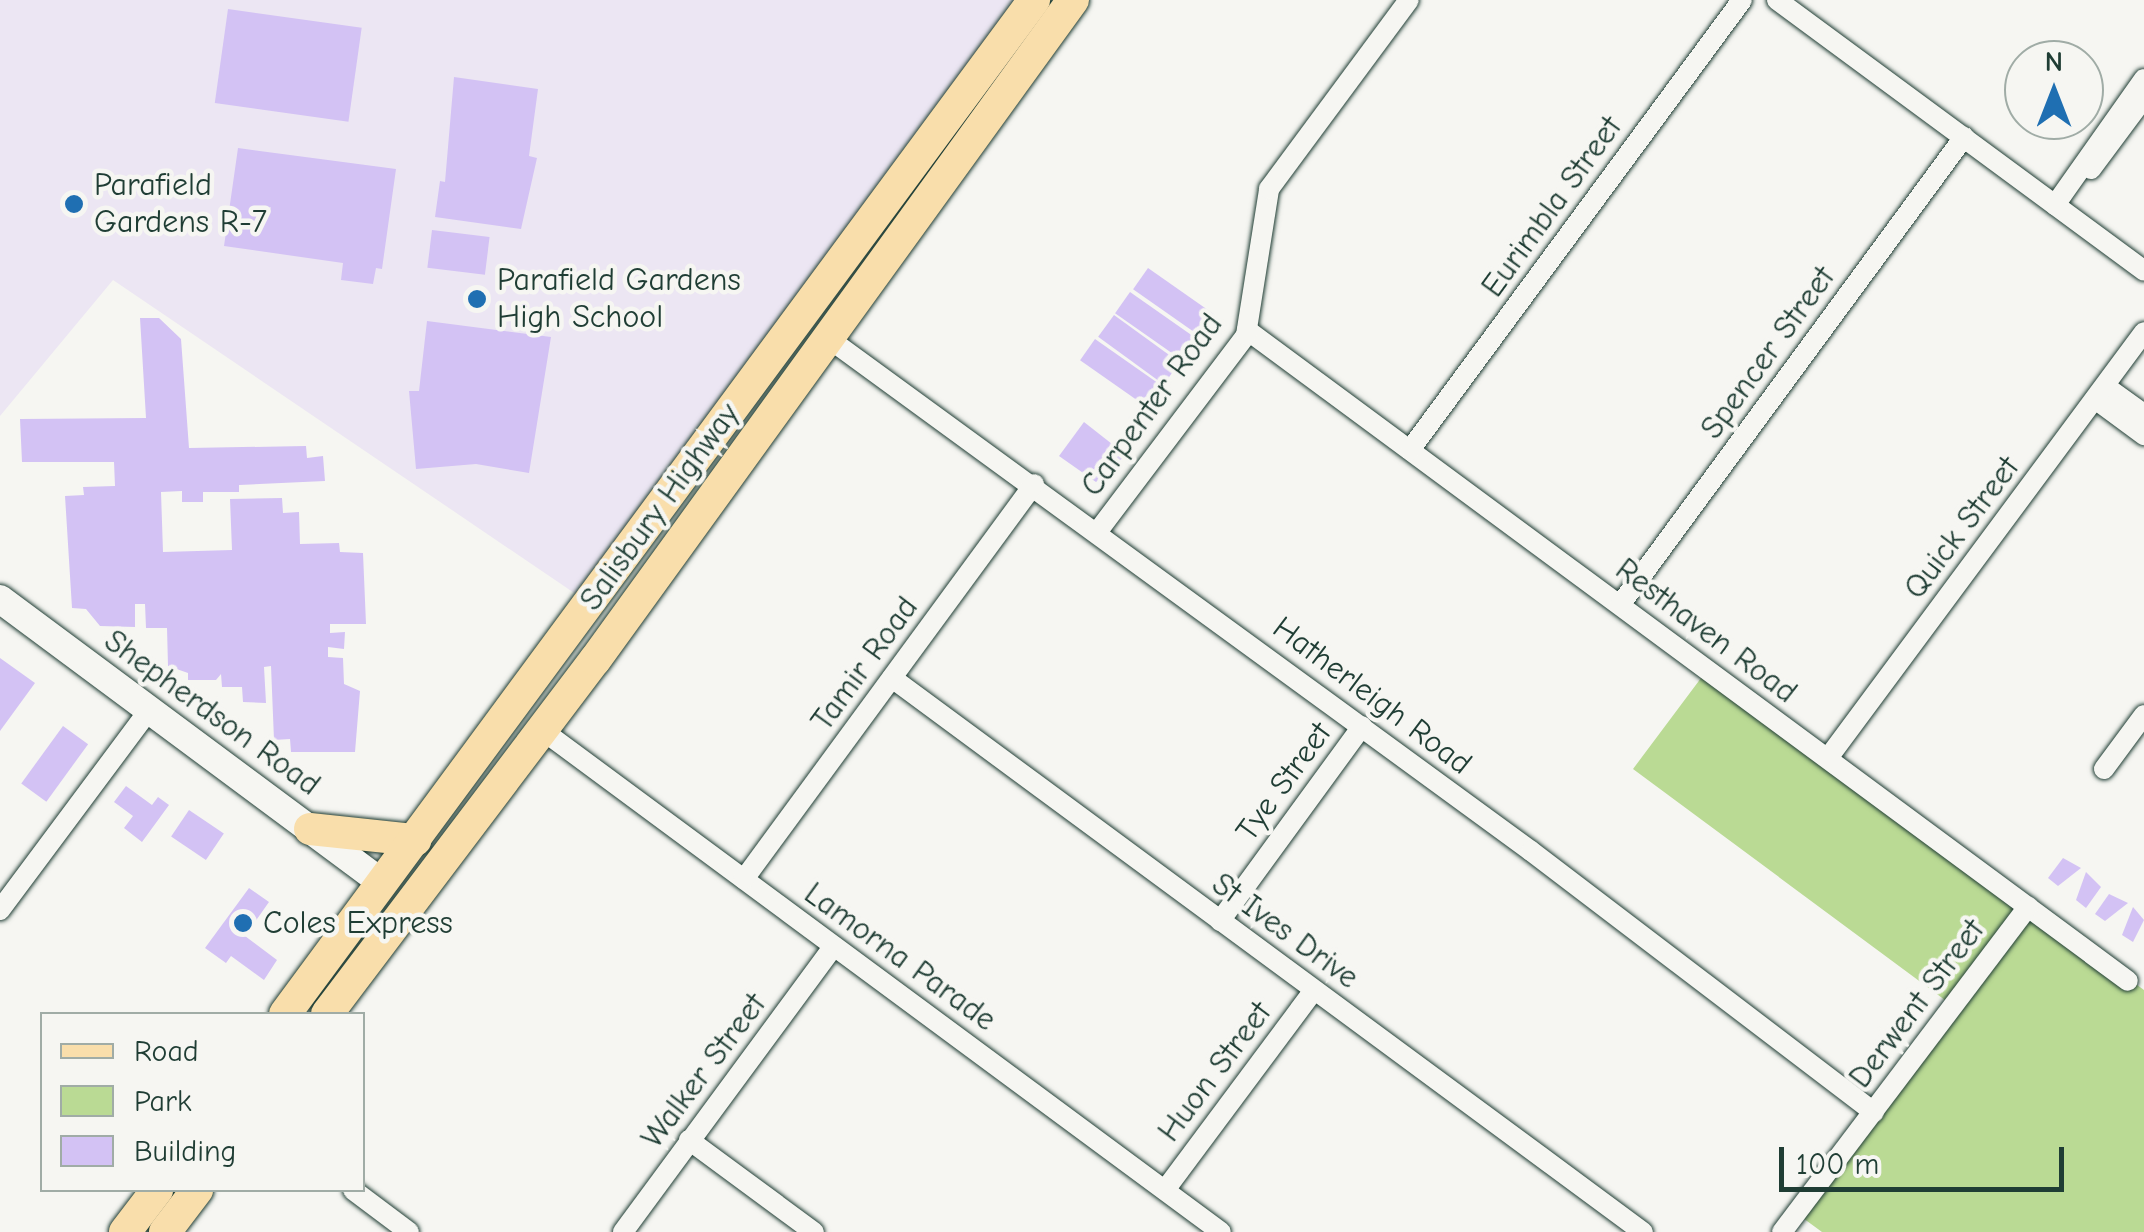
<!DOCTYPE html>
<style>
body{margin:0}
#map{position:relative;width:2144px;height:1232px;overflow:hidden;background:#f6f6f2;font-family:"Comic Neue",sans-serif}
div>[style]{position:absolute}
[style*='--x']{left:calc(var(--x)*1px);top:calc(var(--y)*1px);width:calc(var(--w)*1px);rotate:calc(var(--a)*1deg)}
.built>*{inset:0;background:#ece6f3}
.green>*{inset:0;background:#bada94}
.building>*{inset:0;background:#d3c2f4;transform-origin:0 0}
.roads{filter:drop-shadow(0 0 2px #1f3d34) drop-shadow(0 0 2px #1f3d34)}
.minor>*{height:20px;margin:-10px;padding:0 10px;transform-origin:10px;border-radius:10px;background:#f6f6f2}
.tertiary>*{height:28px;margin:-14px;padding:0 14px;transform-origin:14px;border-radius:14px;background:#f6f6f2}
.primary>*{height:32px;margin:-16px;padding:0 16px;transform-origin:16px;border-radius:16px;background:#f9deab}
.dots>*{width:28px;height:28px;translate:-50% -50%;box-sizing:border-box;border:5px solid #f6f6f2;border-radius:50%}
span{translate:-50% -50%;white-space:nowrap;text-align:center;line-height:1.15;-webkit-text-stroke:9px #f6f6f2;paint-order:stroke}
.poi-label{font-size:32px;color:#1f3d34}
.left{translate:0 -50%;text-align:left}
.street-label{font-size:32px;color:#1f3d34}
.legend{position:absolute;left:40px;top:1012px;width:325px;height:180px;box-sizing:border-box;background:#f6f6f2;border:2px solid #a0aca6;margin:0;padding:12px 18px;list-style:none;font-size:30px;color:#1f3d34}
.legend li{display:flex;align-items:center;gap:20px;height:50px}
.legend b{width:50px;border:2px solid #a0aca6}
.north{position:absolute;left:2004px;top:40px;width:100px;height:100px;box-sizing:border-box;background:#f6f6f2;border:2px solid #a0aca6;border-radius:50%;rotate:0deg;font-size:28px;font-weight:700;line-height:40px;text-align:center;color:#1f3d34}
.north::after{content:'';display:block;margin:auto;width:35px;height:45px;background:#1f6fb2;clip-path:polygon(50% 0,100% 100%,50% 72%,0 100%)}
.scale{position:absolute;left:1779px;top:1147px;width:285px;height:45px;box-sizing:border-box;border:5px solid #1f3d34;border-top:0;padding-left:12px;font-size:30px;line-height:35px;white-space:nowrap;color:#1f3d34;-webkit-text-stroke:8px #f6f6f2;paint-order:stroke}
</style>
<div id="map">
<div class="built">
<i style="clip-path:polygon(0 0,1027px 0,589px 603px,113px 280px,0 416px)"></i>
</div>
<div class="green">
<i style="clip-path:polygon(1707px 670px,2144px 990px,2144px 1232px,1822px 1232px,1796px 1213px,1953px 1006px,1633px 769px)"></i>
</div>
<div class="building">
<i style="left:228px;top:9px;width:135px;height:95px;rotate:8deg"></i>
<i style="clip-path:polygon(454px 77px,538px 89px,529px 156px,537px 158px,521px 229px,435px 217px,440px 181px,445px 182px)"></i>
<i style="clip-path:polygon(238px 148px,396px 169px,382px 269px,376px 268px,373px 284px,341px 280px,343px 263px,224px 246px)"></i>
<i style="left:432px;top:230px;width:58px;height:38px;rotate:7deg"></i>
<i style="left:1148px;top:268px;width:81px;height:26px;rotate:35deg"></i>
<i style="left:1130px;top:292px;width:81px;height:26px;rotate:35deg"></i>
<i style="left:1114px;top:315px;width:81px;height:27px;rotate:36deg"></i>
<i style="clip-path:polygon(140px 318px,159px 318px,181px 339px,189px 448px,306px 446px,307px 458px,323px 456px,325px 481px,239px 485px,239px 492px,203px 492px,203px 502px,182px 502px,182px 491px,161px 492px,163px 552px,232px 550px,230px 499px,282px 498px,283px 513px,299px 512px,300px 544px,339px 543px,340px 552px,363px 553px,366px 624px,330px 624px,330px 633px,345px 632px,344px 649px,328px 647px,328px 657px,343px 658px,344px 684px,360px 691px,355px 752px,291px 752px,290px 739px,274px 740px,271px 666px,264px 667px,266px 703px,243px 702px,242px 687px,222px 687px,221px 674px,216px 680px,188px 680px,188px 673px,168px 666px,167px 628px,146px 628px,145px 604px,135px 604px,135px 627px,100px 626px,86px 609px,72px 608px,65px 496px,84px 495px,83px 487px,115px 486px,114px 462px,22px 462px,20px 419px,146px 418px)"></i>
<i style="clip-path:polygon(427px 321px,551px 337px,529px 473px,476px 464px,416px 469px,409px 391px,419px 391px)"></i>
<i style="left:1095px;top:339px;width:81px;height:26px;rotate:35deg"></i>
<i style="clip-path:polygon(1084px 422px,1126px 455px,1096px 482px,1059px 456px)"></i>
<i style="clip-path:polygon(0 658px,35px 683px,0 731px)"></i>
<i style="left:63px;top:726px;width:31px;height:71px;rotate:36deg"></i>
<i style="clip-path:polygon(126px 786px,152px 805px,158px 797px,169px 805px,142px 842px,124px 828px,133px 816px,114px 802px)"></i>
<i style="left:189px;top:810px;width:42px;height:32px;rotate:34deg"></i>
<i style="clip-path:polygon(2063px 858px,2081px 868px,2058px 886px,2048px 878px)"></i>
<i style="clip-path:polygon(2086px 872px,2101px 887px,2086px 908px,2076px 900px)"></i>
<i style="clip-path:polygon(249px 888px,269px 902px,245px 936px,277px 960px,264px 980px,231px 956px,226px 963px,205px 948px)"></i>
<i style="clip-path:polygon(2109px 894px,2128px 903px,2105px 921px,2095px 914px)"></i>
<i style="clip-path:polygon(2133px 907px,2144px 920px,2133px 942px,2122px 935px)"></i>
</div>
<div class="roads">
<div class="minor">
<i style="--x:1777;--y:0;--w:456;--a:36.4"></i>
<i style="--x:2091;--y:169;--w:89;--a:-53.3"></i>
<i style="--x:2055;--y:205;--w:154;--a:-54.8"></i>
<i style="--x:1247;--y:330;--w:1095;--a:36.46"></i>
<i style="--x:828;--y:338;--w:870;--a:36.12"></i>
<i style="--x:1531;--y:851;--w:431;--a:37.3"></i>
<i style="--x:2105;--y:386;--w:48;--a:35.7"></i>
<i style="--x:2095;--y:399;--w:61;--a:36.3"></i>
<i style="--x:1410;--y:450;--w:559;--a:-53.58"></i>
<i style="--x:1098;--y:531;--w:246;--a:-52.9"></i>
<i style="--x:1246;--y:335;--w:148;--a:-81"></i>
<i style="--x:1269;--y:189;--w:235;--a:-53.5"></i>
<i style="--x:1620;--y:605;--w:581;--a:-53.68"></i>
<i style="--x:892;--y:678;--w:933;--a:36.42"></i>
<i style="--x:542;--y:730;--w:844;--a:36.48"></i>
<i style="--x:1828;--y:758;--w:530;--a:-53.43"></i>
<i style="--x:2104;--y:769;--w:67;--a:-53.5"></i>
<i style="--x:744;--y:879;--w:490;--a:-53.7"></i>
<i style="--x:0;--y:910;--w:251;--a:-53.3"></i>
<i style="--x:1220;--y:921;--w:241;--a:-53.9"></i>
<i style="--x:689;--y:1140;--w:155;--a:36.4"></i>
<i style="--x:353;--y:1190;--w:70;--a:36.9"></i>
<i style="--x:1165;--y:1190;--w:249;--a:-53.3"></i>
<i style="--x:623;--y:1232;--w:355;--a:-53.6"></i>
<i style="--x:1782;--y:1232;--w:408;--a:-52.9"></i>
</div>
<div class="tertiary">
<i style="--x:0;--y:599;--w:477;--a:36.6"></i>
</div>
<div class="primary">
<i style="--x:310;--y:829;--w:106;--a:6"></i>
<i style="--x:285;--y:1014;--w:1261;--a:-53.55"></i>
<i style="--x:327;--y:1014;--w:444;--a:-52.9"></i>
<i style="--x:595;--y:660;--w:815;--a:-54.09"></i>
<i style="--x:125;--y:1232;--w:53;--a:-52.7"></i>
<i style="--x:165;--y:1232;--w:53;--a:-52.7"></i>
</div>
</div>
<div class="dots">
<i style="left:74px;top:204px;background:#1f6fb2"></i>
<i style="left:477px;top:299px;background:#1f6fb2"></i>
<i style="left:243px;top:923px;background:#1f6fb2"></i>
</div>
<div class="poi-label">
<span class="left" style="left:94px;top:204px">Parafield<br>Gardens R-7</span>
<span class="left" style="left:497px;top:299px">Parafield Gardens<br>High School</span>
<span class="left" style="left:263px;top:923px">Coles Express</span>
</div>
<div class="street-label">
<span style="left:1552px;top:207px;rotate:-54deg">Eurimbla Street</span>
<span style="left:1768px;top:353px;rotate:-54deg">Spencer Street</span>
<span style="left:1152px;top:405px;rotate:-54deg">Carpenter Road</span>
<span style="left:660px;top:507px;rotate:-54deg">Salisbury Highway</span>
<span style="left:1962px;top:528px;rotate:-53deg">Quick Street</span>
<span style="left:1706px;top:631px;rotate:37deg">Resthaven Road</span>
<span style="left:865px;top:664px;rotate:-54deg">Tamir Road</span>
<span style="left:1372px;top:696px;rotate:37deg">Hatherleigh Road</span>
<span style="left:212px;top:713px;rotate:36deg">Shepherdson Road</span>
<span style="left:1284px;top:782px;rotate:-54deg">Tye Street</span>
<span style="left:1285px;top:931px;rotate:36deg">St Ives Drive</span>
<span style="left:900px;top:957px;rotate:36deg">Lamorna Parade</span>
<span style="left:1917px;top:1004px;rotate:-53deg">Derwent Street</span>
<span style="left:704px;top:1071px;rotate:-53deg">Walker Street</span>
<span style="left:1215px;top:1072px;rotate:-53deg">Huon Street</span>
</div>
<ul class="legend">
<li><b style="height:12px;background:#f9deab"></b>Road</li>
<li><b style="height:28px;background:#bada94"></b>Park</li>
<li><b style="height:28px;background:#d3c2f4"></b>Building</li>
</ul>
<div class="north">N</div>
<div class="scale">100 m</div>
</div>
